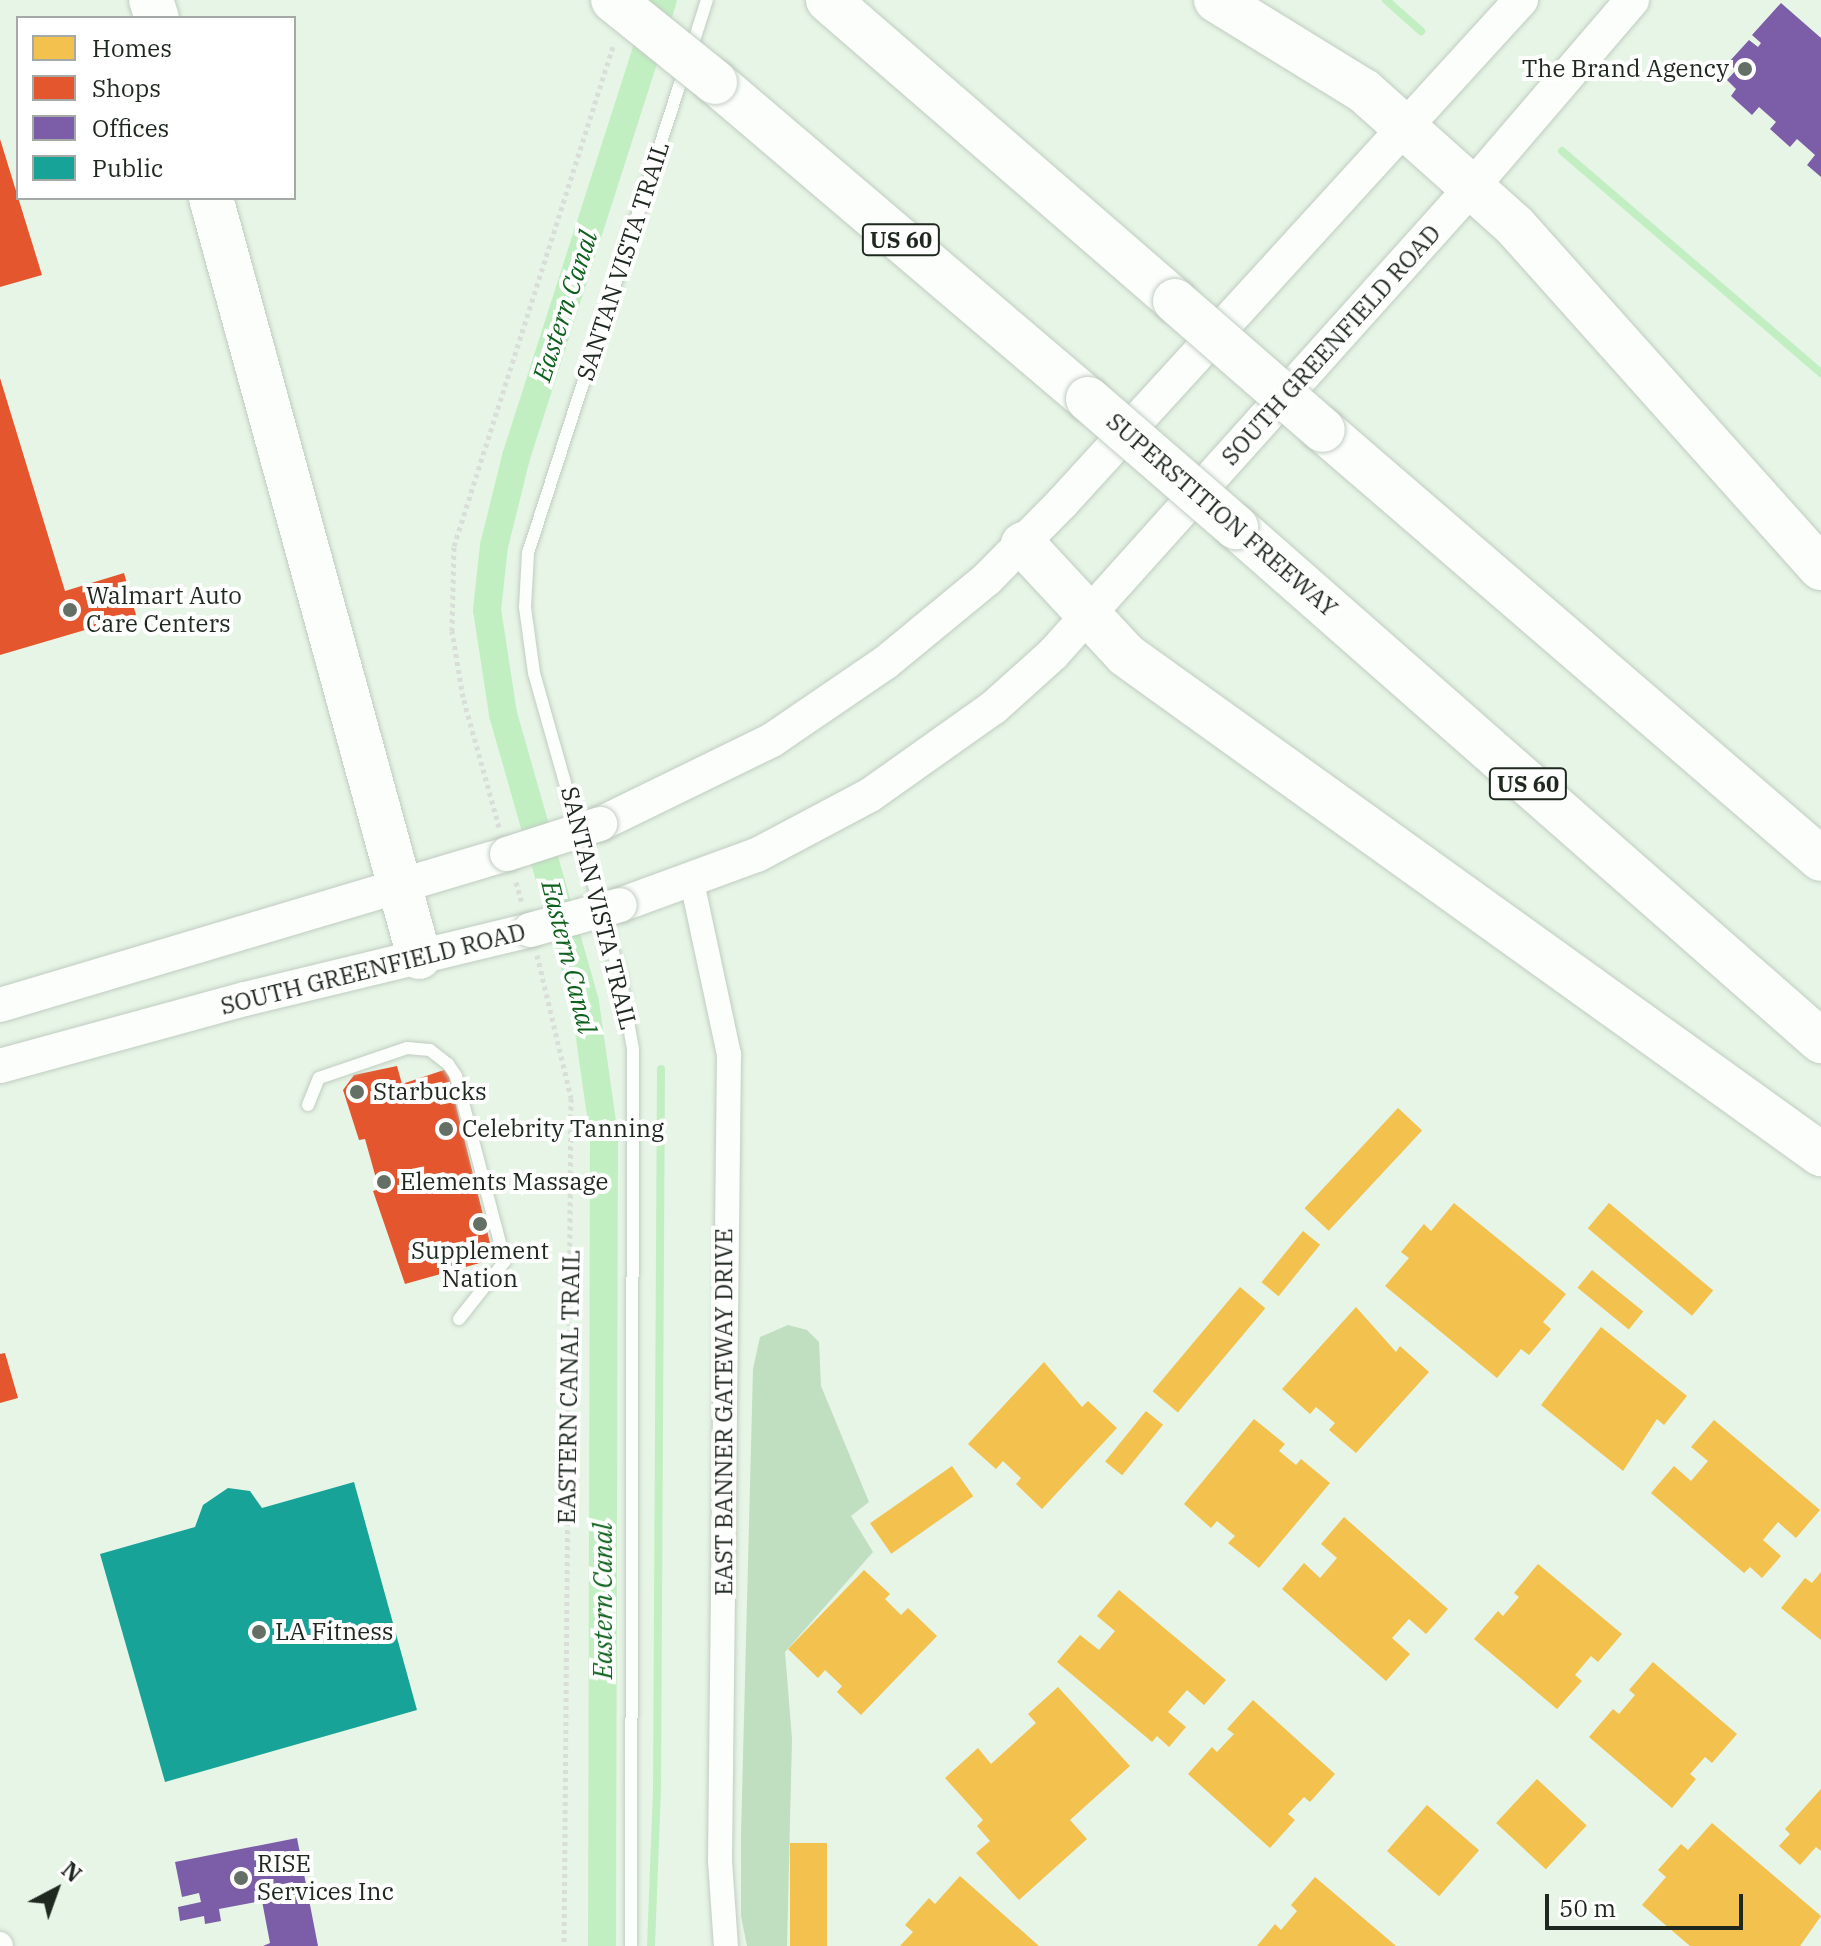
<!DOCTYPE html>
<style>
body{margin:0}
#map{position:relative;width:1821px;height:1946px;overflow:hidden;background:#e6f5e6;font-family:"IBM Plex Serif",serif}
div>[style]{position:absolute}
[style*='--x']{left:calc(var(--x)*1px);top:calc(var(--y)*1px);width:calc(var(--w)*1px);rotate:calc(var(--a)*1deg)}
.green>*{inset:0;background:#c0dec0}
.homes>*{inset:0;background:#f2c14e;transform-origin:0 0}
.shops>*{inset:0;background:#e4572e}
.offices>*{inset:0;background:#7b5ea7}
.public>*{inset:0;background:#17a398}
.stream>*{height:8px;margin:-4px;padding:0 4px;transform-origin:4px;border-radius:4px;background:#c2efc2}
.canal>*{height:28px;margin:-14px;padding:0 14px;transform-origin:14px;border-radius:14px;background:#c2efc2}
.path>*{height:5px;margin-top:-2.5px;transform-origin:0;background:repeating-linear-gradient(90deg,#d9ded9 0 4px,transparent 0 8px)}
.roads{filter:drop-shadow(0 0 2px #c1ccc1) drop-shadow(0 0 2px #c1ccc1)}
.lane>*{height:12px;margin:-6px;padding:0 6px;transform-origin:6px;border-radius:6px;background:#fbfefb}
.street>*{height:24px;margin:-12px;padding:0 12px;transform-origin:12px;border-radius:12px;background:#fbfefb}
.secondary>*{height:34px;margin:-17px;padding:0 17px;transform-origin:17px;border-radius:17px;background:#fbfefb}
.highway>*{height:44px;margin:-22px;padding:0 22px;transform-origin:22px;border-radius:22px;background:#fbfefb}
.bridges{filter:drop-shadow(0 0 2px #c1ccc1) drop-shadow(0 0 2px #c1ccc1)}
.secondary-bridge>*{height:34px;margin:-17px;padding:0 17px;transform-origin:17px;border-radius:17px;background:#fbfefb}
.highway-bridge>*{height:44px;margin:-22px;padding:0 22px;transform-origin:22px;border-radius:22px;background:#fbfefb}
.dots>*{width:22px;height:22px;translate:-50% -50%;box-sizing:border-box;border:4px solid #fff;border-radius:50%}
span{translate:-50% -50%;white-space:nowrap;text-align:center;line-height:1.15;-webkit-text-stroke:8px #fff;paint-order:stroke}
.shield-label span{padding:2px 6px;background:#fff;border:2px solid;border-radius:6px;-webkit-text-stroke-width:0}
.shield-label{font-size:22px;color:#1e281f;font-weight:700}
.poi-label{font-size:24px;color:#1e281f}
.right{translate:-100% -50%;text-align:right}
.left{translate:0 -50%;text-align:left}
.street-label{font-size:24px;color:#1e281f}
.water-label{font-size:26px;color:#0e611c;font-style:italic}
.legend{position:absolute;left:16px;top:16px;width:280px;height:184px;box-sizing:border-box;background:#fff;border:2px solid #a5a9a5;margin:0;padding:10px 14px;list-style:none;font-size:24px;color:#1e281f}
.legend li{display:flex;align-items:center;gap:16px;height:40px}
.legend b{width:40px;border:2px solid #a5a9a5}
.north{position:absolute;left:16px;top:1850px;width:80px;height:80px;-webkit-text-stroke:6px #fff;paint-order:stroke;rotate:41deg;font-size:22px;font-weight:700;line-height:32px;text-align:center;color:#1e281f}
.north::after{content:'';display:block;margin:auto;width:28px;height:36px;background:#1e281f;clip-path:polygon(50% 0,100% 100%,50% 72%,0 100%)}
.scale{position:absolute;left:1545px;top:1894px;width:198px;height:36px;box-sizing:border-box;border:4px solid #1e281f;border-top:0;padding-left:10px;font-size:24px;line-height:28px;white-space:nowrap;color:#1e281f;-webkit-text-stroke:6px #fff;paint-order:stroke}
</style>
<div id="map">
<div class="green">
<i style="clip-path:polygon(788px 1325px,807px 1330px,819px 1342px,821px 1386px,869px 1502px,851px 1516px,873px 1552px,785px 1652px,792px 1739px,787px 1946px,747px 1946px,741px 1916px,741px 1835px,753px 1369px,760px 1337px)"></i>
</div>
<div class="homes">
<i style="left:1398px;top:1108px;width:33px;height:137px;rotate:43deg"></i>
<i style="clip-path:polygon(1454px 1203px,1566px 1294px,1543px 1322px,1551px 1329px,1529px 1355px,1521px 1349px,1497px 1378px,1385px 1286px,1409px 1258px,1401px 1252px,1424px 1224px,1431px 1231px)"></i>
<i style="left:1609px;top:1203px;width:136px;height:33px;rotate:40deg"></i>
<i style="left:1303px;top:1231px;width:22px;height:66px;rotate:39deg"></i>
<i style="left:1592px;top:1270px;width:66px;height:23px;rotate:39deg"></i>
<i style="left:1240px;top:1287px;width:33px;height:136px;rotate:40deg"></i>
<i style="clip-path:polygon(1356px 1307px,1396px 1352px,1400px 1346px,1429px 1372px,1356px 1453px,1329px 1430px,1335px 1423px,1316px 1407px,1310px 1414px,1282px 1389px)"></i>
<i style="clip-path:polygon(1601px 1327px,1687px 1396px,1664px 1425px,1657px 1419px,1623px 1471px,1541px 1405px)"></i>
<i style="clip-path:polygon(1044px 1362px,1082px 1407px,1088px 1401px,1117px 1428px,1042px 1509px,1016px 1484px,1021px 1478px,1003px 1461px,996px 1469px,968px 1444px)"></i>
<i style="left:1146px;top:1411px;width:22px;height:65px;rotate:39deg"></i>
<i style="clip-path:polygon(1254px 1419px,1285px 1444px,1279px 1451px,1296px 1465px,1301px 1459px,1330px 1483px,1259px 1568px,1228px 1543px,1235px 1536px,1217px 1521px,1211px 1528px,1184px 1504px)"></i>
<i style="clip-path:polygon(1714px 1420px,1820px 1510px,1796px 1538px,1778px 1522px,1763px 1540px,1781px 1556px,1762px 1578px,1750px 1567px,1744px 1573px,1651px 1493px,1674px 1466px,1691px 1481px,1708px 1461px,1691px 1447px)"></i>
<i style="left:952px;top:1466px;width:37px;height:100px;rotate:55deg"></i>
<i style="clip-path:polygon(1344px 1517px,1448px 1609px,1426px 1634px,1409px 1619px,1392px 1638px,1410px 1654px,1386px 1681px,1282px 1589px,1304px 1563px,1320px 1578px,1337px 1558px,1321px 1544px)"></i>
<i style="clip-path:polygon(1538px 1564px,1622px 1634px,1598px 1662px,1591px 1656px,1575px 1675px,1582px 1681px,1557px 1709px,1474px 1639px,1498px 1611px,1503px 1616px,1519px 1597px,1514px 1593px)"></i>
<i style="clip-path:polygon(864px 1570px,890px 1594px,885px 1599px,901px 1615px,908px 1608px,937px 1636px,861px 1715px,837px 1692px,842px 1686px,825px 1670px,818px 1678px,788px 1649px)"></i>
<i style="clip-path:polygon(1821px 1572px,1821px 1640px,1781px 1608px,1805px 1578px,1812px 1583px)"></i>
<i style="clip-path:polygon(1119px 1590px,1226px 1680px,1204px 1705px,1187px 1690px,1168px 1712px,1186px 1727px,1169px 1747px,1157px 1736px,1152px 1742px,1057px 1662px,1080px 1635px,1099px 1650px,1115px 1631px,1097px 1616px)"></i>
<i style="clip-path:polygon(1653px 1662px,1737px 1734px,1712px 1763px,1705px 1757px,1690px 1774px,1696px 1779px,1672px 1808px,1589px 1737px,1613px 1709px,1619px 1714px,1635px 1695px,1629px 1690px)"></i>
<i style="clip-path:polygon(1058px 1687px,1130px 1766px,1070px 1820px,1087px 1839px,1019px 1900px,976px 1853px,990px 1841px,977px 1826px,983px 1820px,945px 1778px,978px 1748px,991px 1764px,1036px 1723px,1028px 1714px)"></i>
<i style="clip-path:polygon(1253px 1700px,1335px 1774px,1310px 1802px,1304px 1797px,1288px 1814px,1295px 1820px,1270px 1848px,1188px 1774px,1212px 1747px,1217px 1752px,1234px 1734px,1227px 1729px)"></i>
<i style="left:1537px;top:1779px;width:68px;height:60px;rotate:43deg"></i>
<i style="clip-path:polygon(1821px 1789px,1821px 1851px,1816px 1847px,1800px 1865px,1779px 1846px,1790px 1834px,1785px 1829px)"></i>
<i style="left:1427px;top:1805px;width:69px;height:61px;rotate:41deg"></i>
<i style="clip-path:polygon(1712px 1823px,1821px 1916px,1800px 1946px,1690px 1946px,1642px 1905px,1666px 1877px,1658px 1870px,1681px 1844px,1688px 1850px)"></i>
<i style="left:790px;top:1843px;width:37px;height:103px"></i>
<i style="clip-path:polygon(960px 1876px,1039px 1946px,900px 1946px,913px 1932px,905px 1925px,929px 1898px,935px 1904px)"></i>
<i style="clip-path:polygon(1315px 1877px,1396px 1946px,1257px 1946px,1275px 1924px,1281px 1930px,1297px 1911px,1291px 1905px)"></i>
</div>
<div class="shops">
<i style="clip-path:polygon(0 139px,42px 275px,0 287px)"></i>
<i style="clip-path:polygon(0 378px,65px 591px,124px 573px,136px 615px,0 655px)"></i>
<i style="clip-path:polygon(397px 1066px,402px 1084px,447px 1069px,494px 1259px,405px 1284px,373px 1191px,379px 1189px,365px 1139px,359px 1140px,343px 1090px,354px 1075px)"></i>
<i style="clip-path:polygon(5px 1353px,18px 1398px,0 1403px,0 1354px)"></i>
</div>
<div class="offices">
<i style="clip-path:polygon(1781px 3px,1821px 38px,1821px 177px,1807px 165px,1815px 155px,1797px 139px,1790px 147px,1770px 129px,1776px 122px,1759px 107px,1752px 115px,1731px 96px,1736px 89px,1727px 80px,1736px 70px,1728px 63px,1749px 40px,1758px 47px,1761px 43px,1752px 35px)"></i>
<i style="clip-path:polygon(297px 1838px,318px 1946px,263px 1946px,270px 1943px,262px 1901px,219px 1909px,221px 1921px,205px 1924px,204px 1916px,180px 1921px,178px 1907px,201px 1902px,199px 1893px,182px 1897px,175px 1862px)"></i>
</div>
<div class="public">
<i style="clip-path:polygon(354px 1482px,417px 1710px,165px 1782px,100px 1554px,195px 1527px,203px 1505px,228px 1488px,250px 1491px,262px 1508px)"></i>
</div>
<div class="stream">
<i style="--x:1386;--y:0;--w:47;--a:41.5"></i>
<i style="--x:1562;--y:151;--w:341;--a:40.6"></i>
<i style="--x:651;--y:1946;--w:159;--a:-87.8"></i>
<i style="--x:657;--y:1787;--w:718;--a:-89.68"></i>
</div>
<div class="canal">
<i style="--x:602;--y:1946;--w:810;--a:-89.86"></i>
<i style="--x:604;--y:1136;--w:135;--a:-98.1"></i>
<i style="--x:585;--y:1002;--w:299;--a:-105.9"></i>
<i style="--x:503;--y:714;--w:105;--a:-98.7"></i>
<i style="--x:487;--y:610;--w:64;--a:-83.8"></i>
<i style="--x:494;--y:546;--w:92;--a:-76.1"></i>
<i style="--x:516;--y:457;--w:480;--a:-72.2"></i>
</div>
<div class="path">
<i style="--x:499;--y:827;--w:135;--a:-105.5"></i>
<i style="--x:463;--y:697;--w:67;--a:-99.5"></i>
<i style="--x:452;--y:631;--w:85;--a:-88.7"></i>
<i style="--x:454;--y:546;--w:528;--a:-72.35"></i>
<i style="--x:516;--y:882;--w:22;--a:74"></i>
<i style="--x:537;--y:955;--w:147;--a:76.6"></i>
<i style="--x:571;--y:1098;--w:848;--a:90.47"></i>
</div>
<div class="roads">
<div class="lane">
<i style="--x:691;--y:50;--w:52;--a:-72.3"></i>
<i style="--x:308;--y:1105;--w:29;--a:-68"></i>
<i style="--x:319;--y:1078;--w:93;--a:-18.8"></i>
<i style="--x:407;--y:1048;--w:23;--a:5"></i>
<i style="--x:430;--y:1050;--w:23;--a:38"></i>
<i style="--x:448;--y:1064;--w:14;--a:56"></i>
<i style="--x:456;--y:1076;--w:191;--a:75.2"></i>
<i style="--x:505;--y:1261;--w:74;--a:128.4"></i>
<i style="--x:631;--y:1946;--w:897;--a:-89.87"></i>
<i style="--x:633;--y:1049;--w:73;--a:-100.2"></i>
<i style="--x:620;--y:977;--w:316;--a:-105.8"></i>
<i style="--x:534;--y:673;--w:67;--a:-97.8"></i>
<i style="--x:525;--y:607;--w:54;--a:-86.8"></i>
<i style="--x:528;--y:553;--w:510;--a:-72.06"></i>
</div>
<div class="street">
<i style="--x:692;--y:882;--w:176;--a:77.9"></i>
<i style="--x:729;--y:1054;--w:807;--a:90.64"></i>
<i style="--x:720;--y:1861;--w:85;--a:86"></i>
<i style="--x:0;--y:1944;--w:2;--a:63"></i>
</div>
<div class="secondary">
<i style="--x:600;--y:824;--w:191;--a:-26"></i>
<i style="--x:772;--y:740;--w:137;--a:-34.3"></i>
<i style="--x:885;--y:663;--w:132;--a:-39.5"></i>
<i style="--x:987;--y:579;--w:107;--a:-45.4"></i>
<i style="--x:1062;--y:503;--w:681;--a:-47.62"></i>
<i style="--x:620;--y:905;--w:146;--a:-20.1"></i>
<i style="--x:757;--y:855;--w:128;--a:-28"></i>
<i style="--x:870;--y:795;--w:151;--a:-35.3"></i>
<i style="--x:993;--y:708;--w:81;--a:-42"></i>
<i style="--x:1053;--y:654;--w:627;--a:-48.1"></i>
<i style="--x:1472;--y:187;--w:246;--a:-49.4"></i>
<i style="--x:0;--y:1005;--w:529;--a:-16.59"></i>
<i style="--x:0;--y:1066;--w:254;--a:-15.3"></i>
<i style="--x:245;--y:999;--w:293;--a:-13.6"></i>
</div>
<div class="highway">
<i style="--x:151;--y:0;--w:19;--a:72"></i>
<i style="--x:828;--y:0;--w:459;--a:40.9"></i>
<i style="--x:1216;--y:0;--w:174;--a:31.6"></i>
<i style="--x:1364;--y:91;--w:201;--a:41.8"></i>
<i style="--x:1514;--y:225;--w:460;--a:48.2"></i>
<i style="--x:715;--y:82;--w:490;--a:40.4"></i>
<i style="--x:211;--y:198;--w:787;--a:74.67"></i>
<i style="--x:1323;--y:430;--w:657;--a:40.74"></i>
<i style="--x:1236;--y:527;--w:779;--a:41.3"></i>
<i style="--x:1023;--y:544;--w:151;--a:47.1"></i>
<i style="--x:1126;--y:655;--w:856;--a:35.68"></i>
</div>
</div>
<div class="bridges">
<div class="secondary-bridge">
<i style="--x:507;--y:854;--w:98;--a:-17.9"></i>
<i style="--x:530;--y:930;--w:93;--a:-15.5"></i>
</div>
<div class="highway-bridge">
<i style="--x:613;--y:0;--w:131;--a:38.8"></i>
<i style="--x:1175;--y:301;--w:196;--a:41.1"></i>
<i style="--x:1088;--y:399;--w:196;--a:40.9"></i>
</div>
</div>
<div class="dots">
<i style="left:1745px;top:69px;background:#647065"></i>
<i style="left:70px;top:610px;background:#647065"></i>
<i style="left:357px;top:1092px;background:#647065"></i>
<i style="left:446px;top:1129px;background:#647065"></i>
<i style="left:384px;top:1182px;background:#647065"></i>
<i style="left:480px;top:1224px;background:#647065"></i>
<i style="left:259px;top:1632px;background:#647065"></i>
<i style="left:241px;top:1878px;background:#647065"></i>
</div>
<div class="shield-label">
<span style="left:901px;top:240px">US 60</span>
<span style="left:1528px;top:784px">US 60</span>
</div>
<div class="poi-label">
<span class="right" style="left:1729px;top:69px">The Brand Agency</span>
<span class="left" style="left:86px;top:610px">Walmart Auto<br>Care Centers</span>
<span class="left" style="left:373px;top:1092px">Starbucks</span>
<span class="left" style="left:462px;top:1129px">Celebrity Tanning</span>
<span class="left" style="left:400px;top:1182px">Elements Massage</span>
<span style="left:480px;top:1265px">Supplement<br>Nation</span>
<span class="left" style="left:275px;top:1632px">LA Fitness</span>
<span class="left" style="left:257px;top:1878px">RISE<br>Services Inc</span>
</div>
<div class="street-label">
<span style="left:623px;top:261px;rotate:-72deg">SANTAN VISTA TRAIL</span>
<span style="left:1331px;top:345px;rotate:-48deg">SOUTH GREENFIELD ROAD</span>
<span style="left:1222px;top:515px;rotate:41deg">SUPERSTITION FREEWAY</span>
<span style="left:599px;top:908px;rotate:76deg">SANTAN VISTA TRAIL</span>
<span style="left:373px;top:969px;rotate:-14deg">SOUTH GREENFIELD ROAD</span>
<span style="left:569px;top:1387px;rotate:-89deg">EASTERN CANAL TRAIL</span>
<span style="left:724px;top:1412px;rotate:-90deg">EAST BANNER GATEWAY DRIVE</span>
</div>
<div class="water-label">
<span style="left:565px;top:306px;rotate:-72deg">Eastern Canal</span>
<span style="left:569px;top:957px;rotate:76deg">Eastern Canal</span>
<span style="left:603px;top:1601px;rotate:-90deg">Eastern Canal</span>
</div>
<ul class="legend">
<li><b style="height:22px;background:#f2c14e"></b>Homes</li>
<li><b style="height:22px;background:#e4572e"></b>Shops</li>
<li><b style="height:22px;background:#7b5ea7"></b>Offices</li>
<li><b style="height:22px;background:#17a398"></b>Public</li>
</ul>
<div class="north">N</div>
<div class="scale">50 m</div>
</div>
